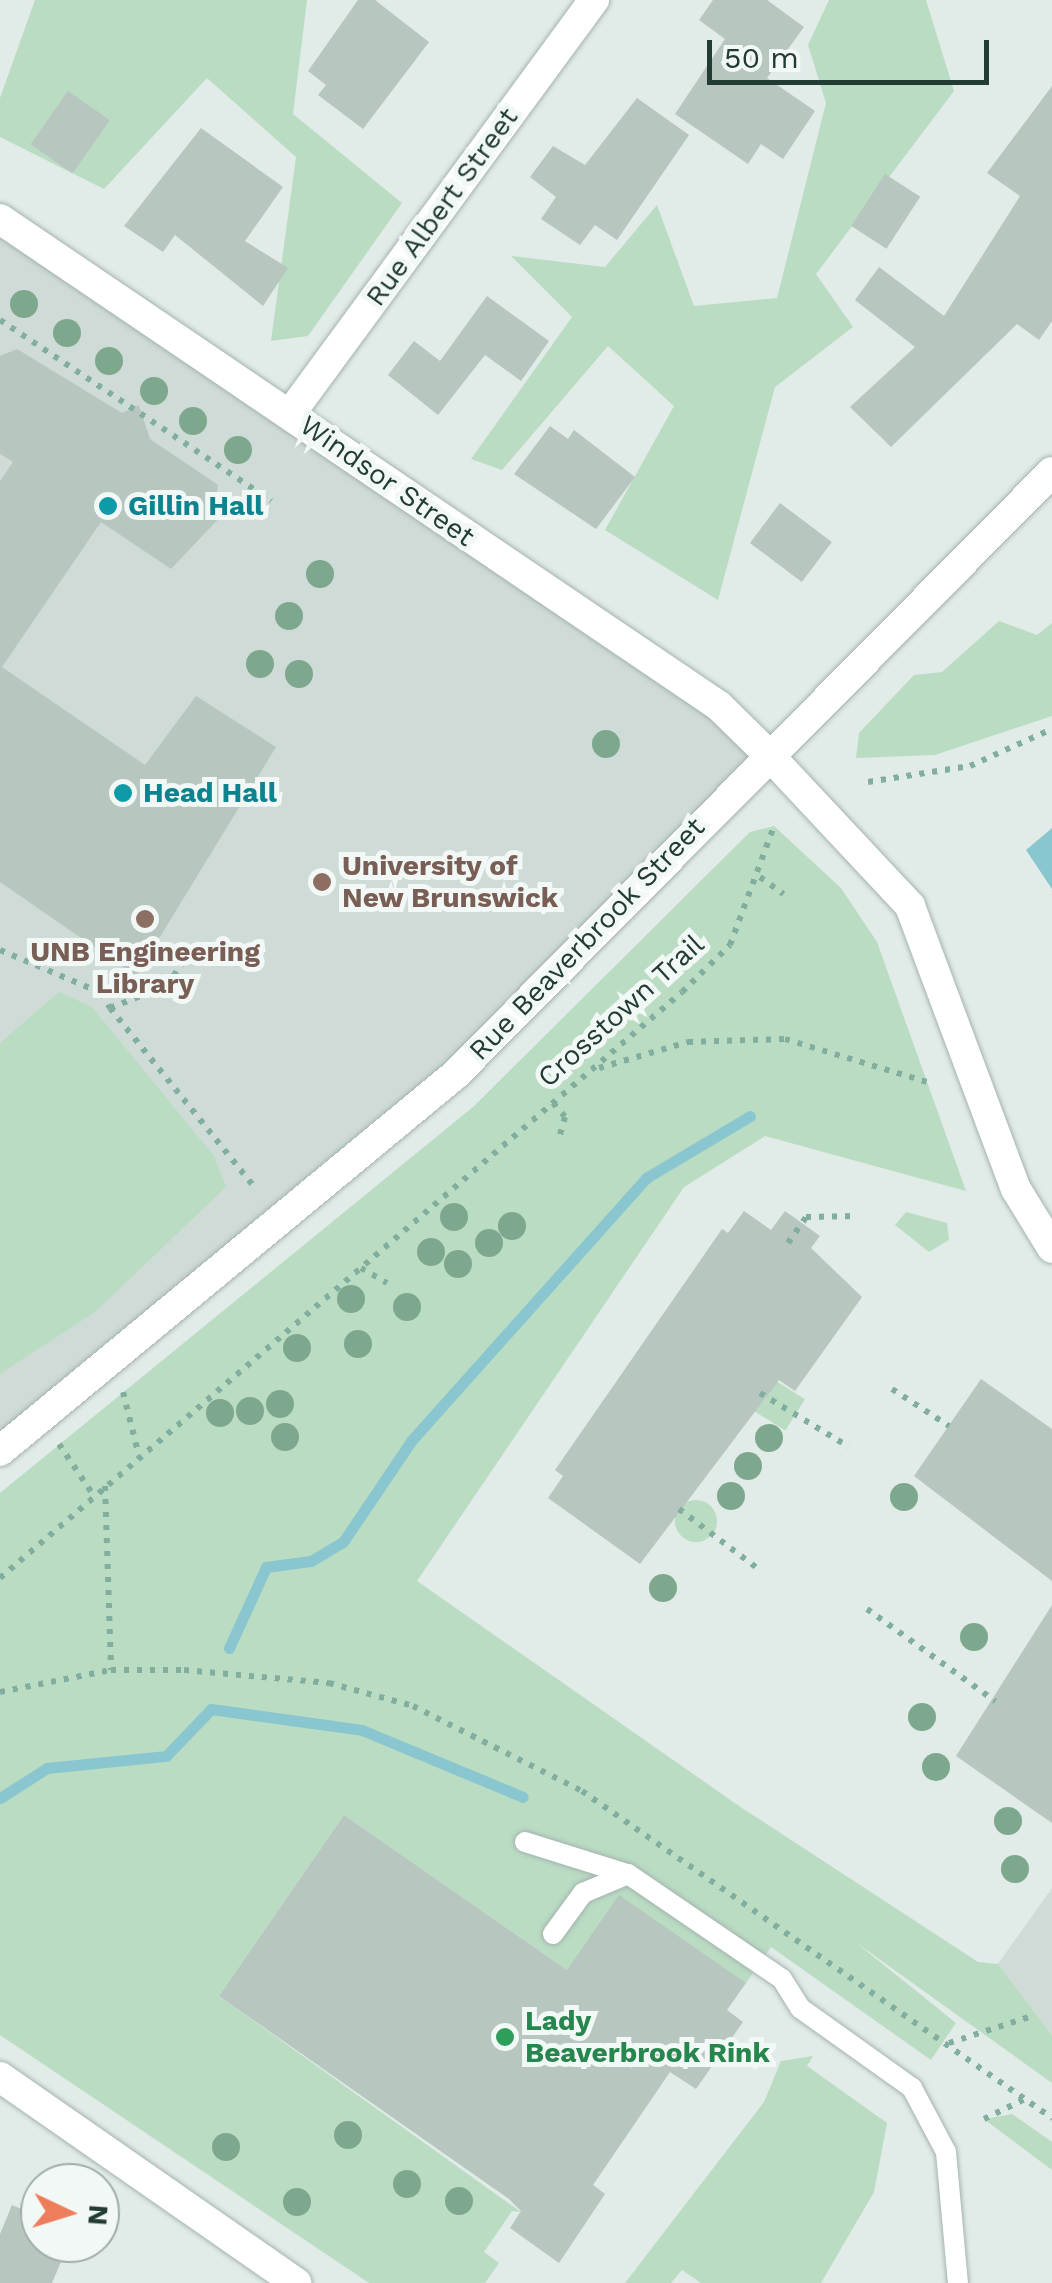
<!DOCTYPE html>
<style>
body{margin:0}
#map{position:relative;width:1052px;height:2283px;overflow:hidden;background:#e1ebe7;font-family:"Work Sans",sans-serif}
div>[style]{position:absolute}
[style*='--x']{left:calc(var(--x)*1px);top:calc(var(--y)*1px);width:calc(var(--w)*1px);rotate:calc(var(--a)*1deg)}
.built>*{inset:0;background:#cfdbd6}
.green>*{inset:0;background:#badcc3;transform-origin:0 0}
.round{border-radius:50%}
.water>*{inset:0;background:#8ac6cf}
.stream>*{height:11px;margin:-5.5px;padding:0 5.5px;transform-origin:5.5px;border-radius:5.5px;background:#8ac6cf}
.building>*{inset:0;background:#b7c6bf;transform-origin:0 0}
.path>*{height:6px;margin-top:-3px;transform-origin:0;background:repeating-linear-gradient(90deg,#82ae9f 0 5px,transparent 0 13px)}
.roads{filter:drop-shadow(0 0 2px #a4b3ae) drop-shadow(0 0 2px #a4b3ae)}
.service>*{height:20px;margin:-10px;padding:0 10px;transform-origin:10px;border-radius:10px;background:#fff}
.minor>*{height:30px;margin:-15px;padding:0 15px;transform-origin:15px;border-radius:15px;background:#fff}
.tertiary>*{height:30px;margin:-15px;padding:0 15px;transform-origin:15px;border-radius:15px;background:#fff}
.trees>*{width:28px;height:28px;margin:-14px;border-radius:50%;background:#7ea88e}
.dots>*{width:28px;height:28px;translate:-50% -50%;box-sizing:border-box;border:5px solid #f2f8f5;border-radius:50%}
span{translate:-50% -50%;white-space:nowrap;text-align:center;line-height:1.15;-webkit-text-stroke:10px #f2f8f5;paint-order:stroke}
.street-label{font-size:28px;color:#223c34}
.culture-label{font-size:28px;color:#0d838f;font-weight:700}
.left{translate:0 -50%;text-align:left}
.education-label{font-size:28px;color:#785e54;font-weight:700}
.leisure-label{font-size:28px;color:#27864d;font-weight:700}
.north{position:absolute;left:20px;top:2163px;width:100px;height:100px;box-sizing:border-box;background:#f2f8f5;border:2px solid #9fada8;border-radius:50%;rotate:94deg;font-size:28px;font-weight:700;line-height:40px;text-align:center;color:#223c34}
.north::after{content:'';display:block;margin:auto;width:35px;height:45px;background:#ee7d5c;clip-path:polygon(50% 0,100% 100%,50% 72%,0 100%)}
.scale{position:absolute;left:707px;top:40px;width:282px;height:45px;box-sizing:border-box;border:5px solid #223c34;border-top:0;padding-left:12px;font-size:30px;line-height:35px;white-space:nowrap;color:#223c34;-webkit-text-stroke:8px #f2f8f5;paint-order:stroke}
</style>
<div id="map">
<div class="built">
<i style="clip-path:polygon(0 219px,766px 752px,554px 979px,0 1451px)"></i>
<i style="clip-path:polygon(1052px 1888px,1052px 2035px,998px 1964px)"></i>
</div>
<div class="green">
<i style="clip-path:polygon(35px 0,307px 0,293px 114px,402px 203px,308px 336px,271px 341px,296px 157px,207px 78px,104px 189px,0 137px,0 98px)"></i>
<i style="clip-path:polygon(829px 0,926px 0,954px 91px,816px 274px,853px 327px,775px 387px,718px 600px,605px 530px,674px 406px,608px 346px,502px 470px,471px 459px,572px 317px,511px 256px,605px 267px,657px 205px,694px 306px,777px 298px,826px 103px,808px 45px)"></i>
<i style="clip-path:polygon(999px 621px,1037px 635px,1052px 623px,1052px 716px,935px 755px,856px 758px,859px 733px,914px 675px,942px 672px)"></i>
<i style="clip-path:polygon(774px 826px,841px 888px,877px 942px,966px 1191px,765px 1136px,684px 1187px,417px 1581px,739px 1806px,978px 1962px,998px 1964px,1052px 2035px,1052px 2083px,854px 1941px,956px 2023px,931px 2060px,771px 1947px,746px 1983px,567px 1970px,344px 1815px,219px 1996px,521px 2212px,512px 2211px,484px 2252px,499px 2263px,485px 2283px,369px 2283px,0 2035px,0 1493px,473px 1107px,750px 832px)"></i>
<i style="clip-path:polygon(59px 992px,92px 1007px,214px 1156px,226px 1187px,95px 1312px,0 1374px,0 1043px)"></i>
<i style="clip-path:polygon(906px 1212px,947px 1223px,949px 1240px,929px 1252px,895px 1225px)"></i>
<i style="left:771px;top:1378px;width:40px;height:37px;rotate:32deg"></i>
<i class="round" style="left:675px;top:1500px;width:42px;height:42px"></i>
<i style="clip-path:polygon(813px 2056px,807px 2066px,887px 2123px,874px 2192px,821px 2283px,701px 2283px,682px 2270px,671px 2283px,625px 2283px,764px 2102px,781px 2061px)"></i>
<i style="clip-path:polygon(1012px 2114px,1052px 2142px,1052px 2170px,984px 2119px)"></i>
</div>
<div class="water">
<i style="clip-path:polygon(1052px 828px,1052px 889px,1026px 850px)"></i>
</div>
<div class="stream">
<i style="--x:229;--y:1648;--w:89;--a:-65.4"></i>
<i style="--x:266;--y:1567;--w:45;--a:-7.6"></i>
<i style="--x:311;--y:1561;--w:37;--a:-31"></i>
<i style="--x:343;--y:1542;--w:122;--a:-56"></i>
<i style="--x:411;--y:1441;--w:353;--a:-48.2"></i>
<i style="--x:646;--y:1178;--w:121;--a:-30.8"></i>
<i style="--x:0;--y:1798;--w:56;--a:-32.6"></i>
<i style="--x:47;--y:1768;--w:120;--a:-5.8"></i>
<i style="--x:166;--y:1756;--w:65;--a:-46.2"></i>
<i style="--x:211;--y:1709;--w:152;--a:7.9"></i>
<i style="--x:362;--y:1730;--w:174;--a:22.6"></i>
</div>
<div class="building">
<i style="clip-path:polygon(358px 0,375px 0,429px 42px,363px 129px,318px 95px,326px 85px,308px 71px)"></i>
<i style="clip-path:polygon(713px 0,767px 0,804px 27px,767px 78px,815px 111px,783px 159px,761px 144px,748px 164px,675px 114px,725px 39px,699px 20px)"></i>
<i style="clip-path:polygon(1052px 86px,1052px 321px,1039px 340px,1017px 324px,891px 447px,850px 407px,915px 347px,855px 300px,879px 267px,944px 316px,1020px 196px,987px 173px)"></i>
<i style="left:68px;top:91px;width:51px;height:65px;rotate:35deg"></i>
<i style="clip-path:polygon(637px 98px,689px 135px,617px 240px,595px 225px,580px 245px,541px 219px,556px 197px,530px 177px,553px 146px,585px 165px)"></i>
<i style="clip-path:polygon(201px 128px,283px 187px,245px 241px,288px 268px,263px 306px,175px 235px,163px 252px,124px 226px)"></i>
<i style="left:885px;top:174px;width:42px;height:62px;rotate:33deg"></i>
<i style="clip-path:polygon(487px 296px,549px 341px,521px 381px,485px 355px,438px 415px,388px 375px,414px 341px,440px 361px)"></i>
<i style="clip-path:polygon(17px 349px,122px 413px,139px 405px,150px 439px,218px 485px,215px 506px,225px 512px,171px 569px,101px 522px,2px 667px,145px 765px,196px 696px,276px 747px,136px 976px,0 882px,0 481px,13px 462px,0 454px,0 356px)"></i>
<i style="clip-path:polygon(550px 426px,568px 439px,574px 430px,635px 477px,596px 529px,514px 474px)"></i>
<i style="left:780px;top:503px;width:65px;height:50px;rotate:37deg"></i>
<i style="clip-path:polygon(744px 1211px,771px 1230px,785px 1211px,820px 1236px,811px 1248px,862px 1297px,795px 1391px,779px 1380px,640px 1564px,548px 1498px,563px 1476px,555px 1470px,722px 1229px,728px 1233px)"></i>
<i style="clip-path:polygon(981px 1379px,1052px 1429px,1052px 1581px,914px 1476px)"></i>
<i style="clip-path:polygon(1052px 1605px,1052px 1823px,956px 1756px)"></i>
<i style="clip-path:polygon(344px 1815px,567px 1970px,619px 1895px,746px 1983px,727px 2010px,743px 2022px,696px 2089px,670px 2072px,593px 2185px,605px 2194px,559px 2263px,510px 2228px,521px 2211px,509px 2199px,219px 1996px)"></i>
<i style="clip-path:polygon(12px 2205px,40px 2217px,40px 2243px,69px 2243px,52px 2283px,0 2283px,0 2234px)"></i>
</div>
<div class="path">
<i style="--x:0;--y:320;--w:326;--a:33.7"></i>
<i style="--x:868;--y:782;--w:103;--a:-8.9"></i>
<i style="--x:970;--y:766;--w:90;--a:-24.3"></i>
<i style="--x:760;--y:877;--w:29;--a:36"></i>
<i style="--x:0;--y:950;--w:111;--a:22.9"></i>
<i style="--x:102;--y:993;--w:17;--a:62"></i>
<i style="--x:110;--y:1008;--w:60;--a:-21.4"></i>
<i style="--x:166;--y:986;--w:29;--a:-54"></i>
<i style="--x:183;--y:963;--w:38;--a:-30"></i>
<i style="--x:110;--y:1008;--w:231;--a:51.1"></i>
<i style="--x:599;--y:1068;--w:93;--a:-16.3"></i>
<i style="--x:688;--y:1042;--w:97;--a:-1.8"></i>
<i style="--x:785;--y:1039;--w:148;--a:16.8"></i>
<i style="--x:553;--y:1103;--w:18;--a:49"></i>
<i style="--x:565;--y:1117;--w:18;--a:106"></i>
<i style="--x:788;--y:1243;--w:32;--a:-55"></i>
<i style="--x:806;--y:1217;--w:52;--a:-1.1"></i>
<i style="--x:361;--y:1268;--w:30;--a:30"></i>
<i style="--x:892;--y:1389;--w:68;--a:33"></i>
<i style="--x:123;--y:1392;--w:66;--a:76"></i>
<i style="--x:760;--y:1393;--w:104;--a:31.2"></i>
<i style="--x:59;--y:1444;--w:63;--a:56.1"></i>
<i style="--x:105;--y:1486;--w:184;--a:88.1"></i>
<i style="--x:679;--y:1509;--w:103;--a:37.1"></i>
<i style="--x:0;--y:1578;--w:899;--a:-40.67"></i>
<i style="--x:682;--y:992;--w:67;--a:-44.4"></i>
<i style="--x:730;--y:945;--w:127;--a:-69.7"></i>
<i style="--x:867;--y:1609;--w:158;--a:35.7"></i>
<i style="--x:0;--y:1692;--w:113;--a:-11.2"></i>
<i style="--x:111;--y:1670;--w:73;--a:0"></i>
<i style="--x:184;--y:1670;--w:146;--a:5.1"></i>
<i style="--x:329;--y:1683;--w:87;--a:15.3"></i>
<i style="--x:413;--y:1706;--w:189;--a:26.7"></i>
<i style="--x:582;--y:1791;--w:573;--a:34.83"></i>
<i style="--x:949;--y:2043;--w:90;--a:-18"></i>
<i style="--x:984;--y:2119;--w:46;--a:-26"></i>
</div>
<div class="roads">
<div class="service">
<i style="--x:525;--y:1842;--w:107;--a:17.4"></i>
<i style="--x:553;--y:1934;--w:51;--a:-53.8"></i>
<i style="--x:583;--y:1893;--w:49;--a:-22.9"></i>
<i style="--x:628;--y:1874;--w:186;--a:34.3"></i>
<i style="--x:782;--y:1979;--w:34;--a:58"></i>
<i style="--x:800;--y:2008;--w:138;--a:35.5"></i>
<i style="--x:912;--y:2088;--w:72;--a:62"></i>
<i style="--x:946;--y:2152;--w:132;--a:84.8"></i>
</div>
<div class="minor">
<i style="--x:0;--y:219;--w:868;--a:34.11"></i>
<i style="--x:719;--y:706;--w:66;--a:44.4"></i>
<i style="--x:766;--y:752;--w:211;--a:46.9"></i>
<i style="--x:910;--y:906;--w:302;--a:69.5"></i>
<i style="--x:1016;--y:1189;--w:69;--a:58.6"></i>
<i style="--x:290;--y:414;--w:514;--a:-53.71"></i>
</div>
<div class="tertiary">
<i style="--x:0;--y:1451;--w:592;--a:-39.58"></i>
<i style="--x:456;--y:1074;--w:847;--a:-45.29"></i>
<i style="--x:0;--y:2077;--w:361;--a:34.8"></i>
</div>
</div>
<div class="trees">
<i style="left:24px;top:304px"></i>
<i style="left:67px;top:333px"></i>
<i style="left:109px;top:361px"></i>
<i style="left:154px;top:391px"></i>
<i style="left:193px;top:421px"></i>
<i style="left:238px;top:450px"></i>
<i style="left:320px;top:574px"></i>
<i style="left:289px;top:616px"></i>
<i style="left:260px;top:664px"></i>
<i style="left:299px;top:674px"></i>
<i style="left:606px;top:744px"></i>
<i style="left:454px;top:1217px"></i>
<i style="left:512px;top:1226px"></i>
<i style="left:489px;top:1243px"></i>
<i style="left:431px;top:1252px"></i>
<i style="left:458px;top:1264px"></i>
<i style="left:351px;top:1299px"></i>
<i style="left:407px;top:1307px"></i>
<i style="left:358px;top:1344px"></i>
<i style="left:297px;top:1348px"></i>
<i style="left:280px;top:1404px"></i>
<i style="left:250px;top:1411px"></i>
<i style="left:220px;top:1413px"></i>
<i style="left:285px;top:1437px"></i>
<i style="left:769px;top:1438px"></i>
<i style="left:748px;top:1466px"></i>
<i style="left:731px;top:1496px"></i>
<i style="left:904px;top:1497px"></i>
<i style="left:663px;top:1588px"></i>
<i style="left:974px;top:1637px"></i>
<i style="left:922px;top:1717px"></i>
<i style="left:936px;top:1767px"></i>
<i style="left:1008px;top:1821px"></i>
<i style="left:1015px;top:1869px"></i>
<i style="left:348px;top:2135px"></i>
<i style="left:226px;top:2147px"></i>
<i style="left:407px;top:2184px"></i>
<i style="left:459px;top:2201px"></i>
<i style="left:297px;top:2202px"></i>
</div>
<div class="dots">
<i style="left:108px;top:506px;background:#0f9aa8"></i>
<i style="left:123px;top:793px;background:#0f9aa8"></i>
<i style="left:322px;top:882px;background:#8d6e63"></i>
<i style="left:145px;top:919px;background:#8d6e63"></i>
<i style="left:505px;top:2037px;background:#2e9e5b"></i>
</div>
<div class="street-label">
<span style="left:442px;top:207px;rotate:-54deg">Rue Albert Street</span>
<span style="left:387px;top:481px;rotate:35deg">Windsor Street</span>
<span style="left:587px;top:939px;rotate:-46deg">Rue Beaverbrook Street</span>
<span style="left:621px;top:1011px;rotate:-42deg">Crosstown Trail</span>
</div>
<div class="culture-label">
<span class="left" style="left:128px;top:506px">Gillin Hall</span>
<span class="left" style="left:143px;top:793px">Head Hall</span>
</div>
<div class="education-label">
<span class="left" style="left:342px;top:882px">University of<br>New Brunswick</span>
<span style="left:145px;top:968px">UNB Engineering<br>Library</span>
</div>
<div class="leisure-label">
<span class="left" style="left:525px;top:2037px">Lady<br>Beaverbrook Rink</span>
</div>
<div class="north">N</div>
<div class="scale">50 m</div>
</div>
